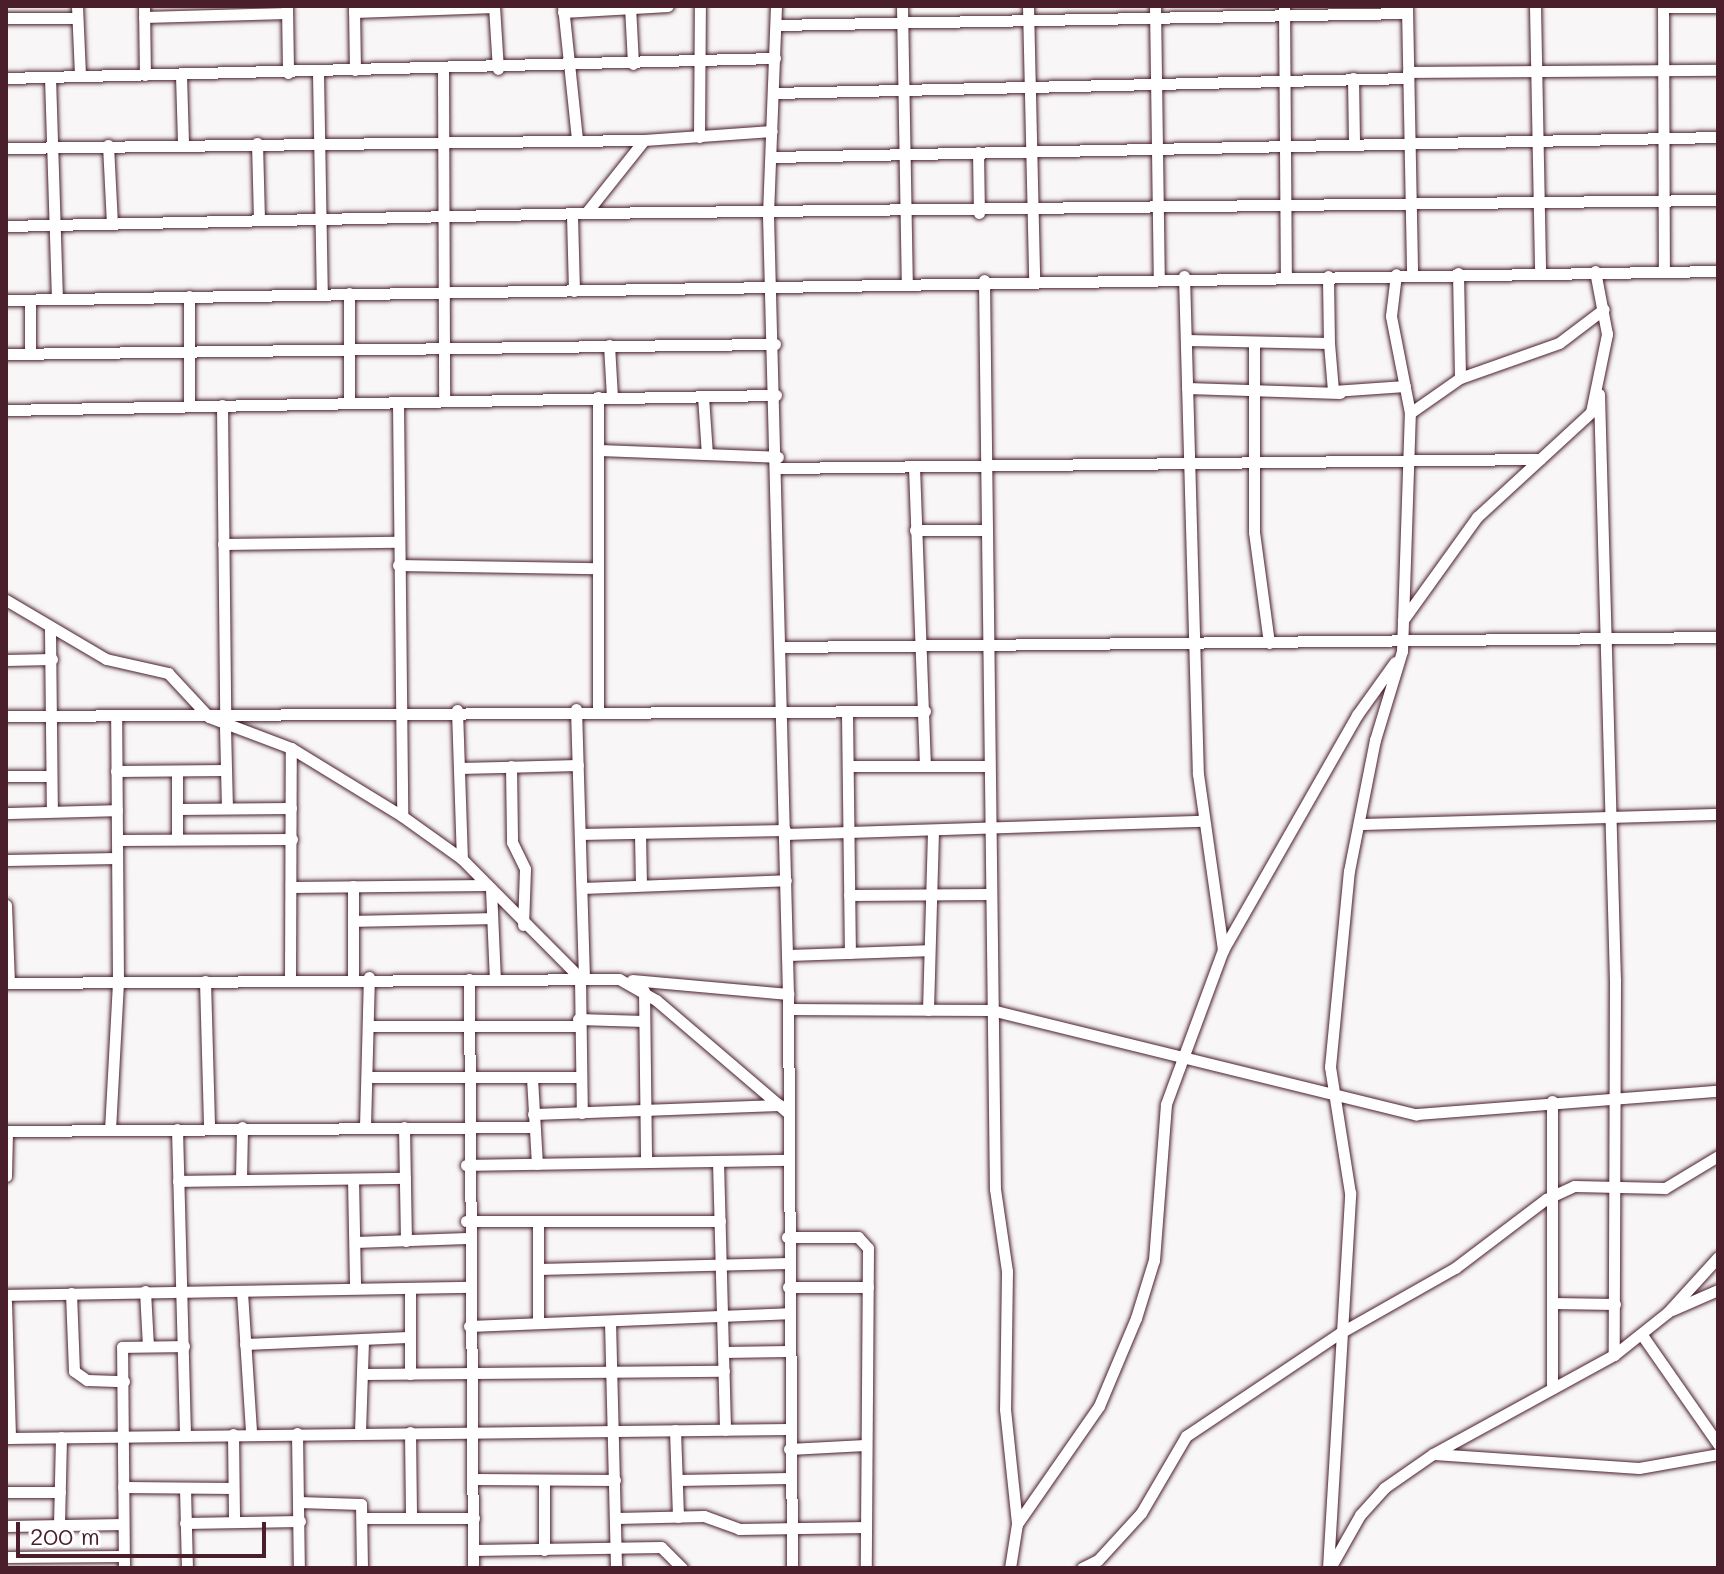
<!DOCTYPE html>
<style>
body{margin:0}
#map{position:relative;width:1724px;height:1574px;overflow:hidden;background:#f8f6f7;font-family:Mali,sans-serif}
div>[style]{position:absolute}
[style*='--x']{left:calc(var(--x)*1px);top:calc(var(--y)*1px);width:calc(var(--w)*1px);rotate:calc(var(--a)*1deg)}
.roads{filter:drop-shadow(0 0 2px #4a1f2b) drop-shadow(0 0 2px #4a1f2b)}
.minor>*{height:11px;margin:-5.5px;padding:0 5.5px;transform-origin:5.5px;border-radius:5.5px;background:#fff}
span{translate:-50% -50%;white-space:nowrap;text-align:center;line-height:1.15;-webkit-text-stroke:6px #fff;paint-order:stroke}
.frame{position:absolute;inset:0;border:8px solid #4a1f2b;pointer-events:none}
.scale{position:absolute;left:16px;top:1522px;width:250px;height:36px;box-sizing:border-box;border:4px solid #4a1f2b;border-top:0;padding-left:10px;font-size:24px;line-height:28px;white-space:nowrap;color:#4a1f2b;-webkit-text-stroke:6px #fff;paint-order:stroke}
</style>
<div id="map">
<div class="roads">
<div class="minor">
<i style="--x:77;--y:6;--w:70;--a:87.5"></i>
<i style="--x:144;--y:6;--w:69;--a:89.2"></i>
<i style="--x:287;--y:6;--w:67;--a:89.1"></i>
<i style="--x:494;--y:6;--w:63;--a:86.4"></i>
<i style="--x:563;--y:6;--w:134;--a:84"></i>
<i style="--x:630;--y:6;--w:58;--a:87"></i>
<i style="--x:776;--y:6;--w:209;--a:92.2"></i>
<i style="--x:768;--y:215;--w:779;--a:88.53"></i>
<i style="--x:788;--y:994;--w:574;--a:89.6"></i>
<i style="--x:902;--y:6;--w:277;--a:89"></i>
<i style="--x:1028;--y:6;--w:273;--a:88.7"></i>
<i style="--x:1155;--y:6;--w:270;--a:89.2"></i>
<i style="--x:1284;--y:6;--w:269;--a:89.6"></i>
<i style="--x:1535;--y:6;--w:265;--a:88.9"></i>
<i style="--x:1663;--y:6;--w:265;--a:89.8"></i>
<i style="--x:354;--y:7;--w:63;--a:89.1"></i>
<i style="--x:1407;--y:7;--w:267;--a:88.9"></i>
<i style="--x:1663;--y:7;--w:55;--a:0"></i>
<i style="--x:354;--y:12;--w:140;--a:-2"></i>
<i style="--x:563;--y:12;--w:105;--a:-3.3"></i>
<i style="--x:144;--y:17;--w:143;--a:-1.6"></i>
<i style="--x:6;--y:18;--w:71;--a:0"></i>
<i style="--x:776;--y:25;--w:631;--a:-1.09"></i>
<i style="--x:443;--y:69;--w:332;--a:89.8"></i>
<i style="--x:1408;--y:72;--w:310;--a:-0.4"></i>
<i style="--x:318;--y:73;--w:220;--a:89"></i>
<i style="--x:181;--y:75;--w:69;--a:88.3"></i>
<i style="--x:50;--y:77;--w:222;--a:88.2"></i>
<i style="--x:6;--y:78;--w:769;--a:-1.49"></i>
<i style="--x:1353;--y:78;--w:66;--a:89.1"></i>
<i style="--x:773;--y:93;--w:635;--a:-1.35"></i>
<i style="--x:699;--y:137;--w:131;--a:-89.6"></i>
<i style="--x:257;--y:143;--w:76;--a:88.5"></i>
<i style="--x:108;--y:145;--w:78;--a:87.1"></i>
<i style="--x:6;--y:148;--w:638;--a:-0.72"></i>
<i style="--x:978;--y:152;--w:61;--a:89.1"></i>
<i style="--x:772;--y:157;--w:946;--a:-1.21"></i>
<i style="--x:586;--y:213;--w:1132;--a:-0.66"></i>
<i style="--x:572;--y:215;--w:76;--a:88.5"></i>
<i style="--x:6;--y:226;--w:580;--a:-1.28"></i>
<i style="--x:586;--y:213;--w:93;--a:-51.5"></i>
<i style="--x:644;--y:140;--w:128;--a:-4"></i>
<i style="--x:1458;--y:273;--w:105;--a:88.9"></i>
<i style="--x:1460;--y:378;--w:105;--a:-19.5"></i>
<i style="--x:1559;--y:343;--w:56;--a:-37.1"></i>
<i style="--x:1184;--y:276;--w:498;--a:88.4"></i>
<i style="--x:1198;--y:774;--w:178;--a:81.9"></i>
<i style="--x:984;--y:280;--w:909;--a:89.31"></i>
<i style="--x:995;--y:1189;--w:83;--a:81.7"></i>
<i style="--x:1007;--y:1271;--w:138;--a:90.8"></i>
<i style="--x:1005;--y:1409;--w:116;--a:84"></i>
<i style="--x:349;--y:293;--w:110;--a:90"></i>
<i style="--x:189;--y:296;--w:109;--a:90"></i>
<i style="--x:6;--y:300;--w:1712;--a:-0.97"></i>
<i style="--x:30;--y:300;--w:53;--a:90"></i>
<i style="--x:1186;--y:340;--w:143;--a:1.2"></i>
<i style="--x:1329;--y:343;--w:67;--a:-90.9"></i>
<i style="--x:1254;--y:342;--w:190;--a:90"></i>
<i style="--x:1254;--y:532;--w:112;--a:82.3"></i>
<i style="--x:1329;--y:343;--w:48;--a:85.2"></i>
<i style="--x:1333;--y:391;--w:72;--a:-4"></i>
<i style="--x:609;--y:345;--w:52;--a:86.7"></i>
<i style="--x:6;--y:354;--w:769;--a:-0.75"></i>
<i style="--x:1187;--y:388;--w:153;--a:1.9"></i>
<i style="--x:1599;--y:394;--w:586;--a:88.44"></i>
<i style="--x:1615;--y:980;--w:375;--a:90.2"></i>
<i style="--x:703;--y:396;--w:58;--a:86.1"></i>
<i style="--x:598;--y:397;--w:312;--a:90"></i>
<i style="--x:398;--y:403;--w:413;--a:89.4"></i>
<i style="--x:222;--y:405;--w:311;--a:89.4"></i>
<i style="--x:6;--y:410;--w:770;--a:-1.12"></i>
<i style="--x:1410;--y:413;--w:61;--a:-35"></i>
<i style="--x:598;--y:450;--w:180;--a:2.2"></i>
<i style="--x:914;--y:467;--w:297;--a:87.9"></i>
<i style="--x:778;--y:468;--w:762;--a:-0.68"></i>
<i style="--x:915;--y:530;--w:69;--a:0"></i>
<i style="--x:223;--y:544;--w:175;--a:-0.7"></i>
<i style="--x:398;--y:565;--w:200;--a:0.9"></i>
<i style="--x:6;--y:600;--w:116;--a:30.5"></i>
<i style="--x:106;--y:659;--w:64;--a:12.7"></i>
<i style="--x:168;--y:673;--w:60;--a:47"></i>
<i style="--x:209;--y:717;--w:88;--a:20.7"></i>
<i style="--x:291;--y:748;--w:130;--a:31.5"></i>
<i style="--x:402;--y:816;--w:74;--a:35.6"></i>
<i style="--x:462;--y:859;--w:168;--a:45.2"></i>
<i style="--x:1403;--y:620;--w:127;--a:-54.3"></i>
<i style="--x:1477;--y:517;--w:155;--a:-42.6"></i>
<i style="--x:1591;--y:412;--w:80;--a:-78.4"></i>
<i style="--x:1607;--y:334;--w:64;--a:-100.8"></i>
<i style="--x:50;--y:630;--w:181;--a:89.4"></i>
<i style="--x:782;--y:647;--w:936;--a:-0.61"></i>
<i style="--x:6;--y:660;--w:46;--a:-1.2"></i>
<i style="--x:576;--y:709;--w:269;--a:88.3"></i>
<i style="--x:457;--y:710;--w:149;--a:88.1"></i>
<i style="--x:847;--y:713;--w:240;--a:89.3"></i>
<i style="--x:6;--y:716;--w:919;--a:-0.31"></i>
<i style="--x:225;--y:727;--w:80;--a:88.6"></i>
<i style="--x:511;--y:766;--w:76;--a:89.2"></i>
<i style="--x:512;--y:842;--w:30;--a:64"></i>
<i style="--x:525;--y:869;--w:56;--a:92"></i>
<i style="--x:848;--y:766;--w:140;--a:0"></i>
<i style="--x:459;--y:768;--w:119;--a:-1.4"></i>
<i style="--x:116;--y:771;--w:110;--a:-0.5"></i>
<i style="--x:6;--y:776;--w:45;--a:0"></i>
<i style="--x:177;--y:809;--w:114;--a:-0.5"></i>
<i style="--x:6;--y:813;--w:111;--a:-1.5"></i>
<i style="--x:1359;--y:824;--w:359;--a:-1.6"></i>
<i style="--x:580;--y:834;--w:205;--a:-1.1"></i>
<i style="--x:640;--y:834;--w:51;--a:88.9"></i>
<i style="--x:785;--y:834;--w:418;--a:-1.8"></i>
<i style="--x:177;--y:839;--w:68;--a:-90"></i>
<i style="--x:117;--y:840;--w:175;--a:-0.3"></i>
<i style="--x:6;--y:860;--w:111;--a:-1"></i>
<i style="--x:353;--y:886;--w:92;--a:90"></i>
<i style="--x:291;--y:887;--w:196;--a:-0.6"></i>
<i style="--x:582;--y:888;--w:204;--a:-2.2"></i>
<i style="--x:491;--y:889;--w:91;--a:87.5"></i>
<i style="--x:849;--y:895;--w:140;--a:-0.4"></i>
<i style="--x:6;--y:905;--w:78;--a:87.8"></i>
<i style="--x:353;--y:921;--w:139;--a:-1.2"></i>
<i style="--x:787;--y:955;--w:141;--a:-2"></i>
<i style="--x:580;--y:978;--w:135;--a:89.2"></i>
<i style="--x:290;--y:979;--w:231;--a:-89.8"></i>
<i style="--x:469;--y:979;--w:589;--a:89.61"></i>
<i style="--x:632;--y:980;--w:157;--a:5.1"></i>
<i style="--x:205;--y:981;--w:146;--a:88.4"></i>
<i style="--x:6;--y:983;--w:613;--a:-0.37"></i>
<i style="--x:619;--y:979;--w:43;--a:29.6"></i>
<i style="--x:656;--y:1000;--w:172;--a:40.5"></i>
<i style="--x:644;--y:991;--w:170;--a:89.3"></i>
<i style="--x:788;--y:1009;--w:203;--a:0.3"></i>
<i style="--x:991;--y:1010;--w:438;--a:13.8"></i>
<i style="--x:1416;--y:1114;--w:303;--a:-4.4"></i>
<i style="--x:928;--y:1010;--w:179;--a:-88.4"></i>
<i style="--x:578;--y:1019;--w:66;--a:1.7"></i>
<i style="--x:368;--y:1026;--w:210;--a:0"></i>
<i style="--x:367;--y:1077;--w:211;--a:0"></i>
<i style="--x:532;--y:1078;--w:86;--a:86.7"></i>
<i style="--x:533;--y:1114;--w:247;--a:-2.1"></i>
<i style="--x:365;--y:1127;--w:150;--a:-88.5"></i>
<i style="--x:404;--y:1127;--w:114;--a:89"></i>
<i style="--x:177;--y:1129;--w:306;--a:88.5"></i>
<i style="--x:110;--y:1130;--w:148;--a:-86.9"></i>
<i style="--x:118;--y:982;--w:265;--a:-90.4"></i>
<i style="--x:6;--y:1131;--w:527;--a:-0.43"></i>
<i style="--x:718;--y:1161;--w:269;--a:88.5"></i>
<i style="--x:466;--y:1165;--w:321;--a:-0.9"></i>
<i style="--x:6;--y:1176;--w:45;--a:-88.7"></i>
<i style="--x:353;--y:1179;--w:109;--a:88.9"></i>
<i style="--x:241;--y:1180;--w:53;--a:-88.9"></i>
<i style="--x:178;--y:1181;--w:227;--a:-0.8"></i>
<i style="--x:466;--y:1221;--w:254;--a:0"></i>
<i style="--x:538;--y:1221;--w:102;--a:90"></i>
<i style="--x:787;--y:1237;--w:71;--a:0"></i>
<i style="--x:858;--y:1237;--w:15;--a:48"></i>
<i style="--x:868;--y:1248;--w:320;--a:90.4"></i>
<i style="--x:355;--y:1242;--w:112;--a:-2"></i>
<i style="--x:538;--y:1269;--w:250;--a:-1.4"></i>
<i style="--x:788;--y:1287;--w:80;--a:0"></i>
<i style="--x:145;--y:1291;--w:55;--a:86.9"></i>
<i style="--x:242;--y:1292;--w:141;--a:86.3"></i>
<i style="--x:71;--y:1293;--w:78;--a:87.8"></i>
<i style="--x:74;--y:1371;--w:16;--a:35"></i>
<i style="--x:87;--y:1380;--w:37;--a:2"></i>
<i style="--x:6;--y:1295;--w:461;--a:-1"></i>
<i style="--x:6;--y:1302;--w:136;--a:88.3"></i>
<i style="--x:1552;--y:1303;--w:63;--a:0.9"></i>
<i style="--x:1672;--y:1310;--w:50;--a:-23.5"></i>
<i style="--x:610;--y:1321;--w:247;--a:88.6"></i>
<i style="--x:469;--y:1326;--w:319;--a:-2.3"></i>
<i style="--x:1642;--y:1335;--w:133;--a:55.1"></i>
<i style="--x:245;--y:1344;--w:163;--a:-2.5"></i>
<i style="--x:723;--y:1352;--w:65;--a:-0.9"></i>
<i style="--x:362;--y:1374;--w:362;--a:-0.5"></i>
<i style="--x:410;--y:1374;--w:86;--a:-90"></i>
<i style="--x:1552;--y:1388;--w:287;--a:-90"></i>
<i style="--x:675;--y:1430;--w:87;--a:88"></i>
<i style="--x:360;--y:1432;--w:91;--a:-88.1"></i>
<i style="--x:410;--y:1432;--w:86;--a:89.3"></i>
<i style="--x:297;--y:1433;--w:135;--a:89.2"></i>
<i style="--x:233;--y:1434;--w:88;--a:89.3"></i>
<i style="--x:6;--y:1438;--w:783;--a:-0.66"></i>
<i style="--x:789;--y:1449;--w:76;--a:-3"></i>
<i style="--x:1434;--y:1454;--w:205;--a:3.9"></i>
<i style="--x:1639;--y:1468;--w:80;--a:-10"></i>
<i style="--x:474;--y:1479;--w:141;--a:0.4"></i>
<i style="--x:677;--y:1480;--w:113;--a:-1"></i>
<i style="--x:123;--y:1487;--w:110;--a:0.5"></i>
<i style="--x:185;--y:1488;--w:80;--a:88.6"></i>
<i style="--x:6;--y:1492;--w:54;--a:0"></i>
<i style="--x:299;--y:1502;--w:62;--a:1.8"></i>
<i style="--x:361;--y:1504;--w:64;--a:89.1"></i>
<i style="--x:362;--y:1518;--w:112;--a:0"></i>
<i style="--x:616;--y:1518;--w:88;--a:-1.3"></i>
<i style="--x:704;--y:1516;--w:37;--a:20"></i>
<i style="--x:739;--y:1529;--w:127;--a:-0.9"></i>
<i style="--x:185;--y:1523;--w:115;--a:-1"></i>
<i style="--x:59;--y:1525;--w:88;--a:-88.7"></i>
<i style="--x:6;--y:1526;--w:117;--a:-1"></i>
<i style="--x:473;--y:1550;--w:188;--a:-0.9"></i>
<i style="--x:661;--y:1547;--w:30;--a:45"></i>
<i style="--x:544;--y:1550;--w:70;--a:-90"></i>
<i style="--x:6;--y:1557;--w:118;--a:-0.5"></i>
<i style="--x:124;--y:1568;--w:221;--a:-90.5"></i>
<i style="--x:122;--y:1347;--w:62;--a:-0.9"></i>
<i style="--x:1010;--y:1568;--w:45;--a:-81"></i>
<i style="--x:1017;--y:1524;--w:144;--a:-55.2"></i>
<i style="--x:1099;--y:1406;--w:95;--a:-67.2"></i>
<i style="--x:1136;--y:1318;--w:61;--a:-72.8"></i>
<i style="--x:1154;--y:1260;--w:156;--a:-85.6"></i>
<i style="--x:1166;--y:1104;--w:164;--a:-69.7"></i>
<i style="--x:1223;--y:950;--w:271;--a:-60.3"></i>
<i style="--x:1357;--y:715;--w:65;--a:-54.4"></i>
<i style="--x:1082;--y:1568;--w:18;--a:-27"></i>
<i style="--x:1098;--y:1560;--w:64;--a:-47.5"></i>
<i style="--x:1141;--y:1513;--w:89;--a:-59.7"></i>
<i style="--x:1186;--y:1436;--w:185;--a:-33.8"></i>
<i style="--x:1340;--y:1333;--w:132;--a:-29.5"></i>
<i style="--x:1455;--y:1268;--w:114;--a:-37.2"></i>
<i style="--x:1546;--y:1199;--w:31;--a:-25"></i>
<i style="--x:1574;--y:1186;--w:91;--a:1.3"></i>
<i style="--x:1665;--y:1188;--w:62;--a:-31.1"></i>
<i style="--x:1328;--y:1568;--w:376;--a:-86.6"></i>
<i style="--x:1350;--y:1193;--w:128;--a:-99"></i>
<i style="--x:1330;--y:1067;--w:197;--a:-84.5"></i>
<i style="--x:1349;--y:871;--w:134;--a:-78.8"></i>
<i style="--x:1375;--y:740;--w:93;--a:-73.1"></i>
<i style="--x:1402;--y:651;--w:238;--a:-88.1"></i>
<i style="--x:1410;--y:413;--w:99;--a:-101.1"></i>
<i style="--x:1391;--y:316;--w:42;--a:-83.2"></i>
<i style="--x:1330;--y:1568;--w:61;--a:-60.5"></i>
<i style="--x:1360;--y:1515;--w:36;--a:-48"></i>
<i style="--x:1384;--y:1488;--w:60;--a:-34.8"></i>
<i style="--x:1433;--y:1454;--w:206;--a:-28.7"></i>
<i style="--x:1614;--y:1355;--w:69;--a:-38.5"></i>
<i style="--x:1668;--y:1312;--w:74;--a:-47.7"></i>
</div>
</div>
<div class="frame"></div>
<div class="scale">200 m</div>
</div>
